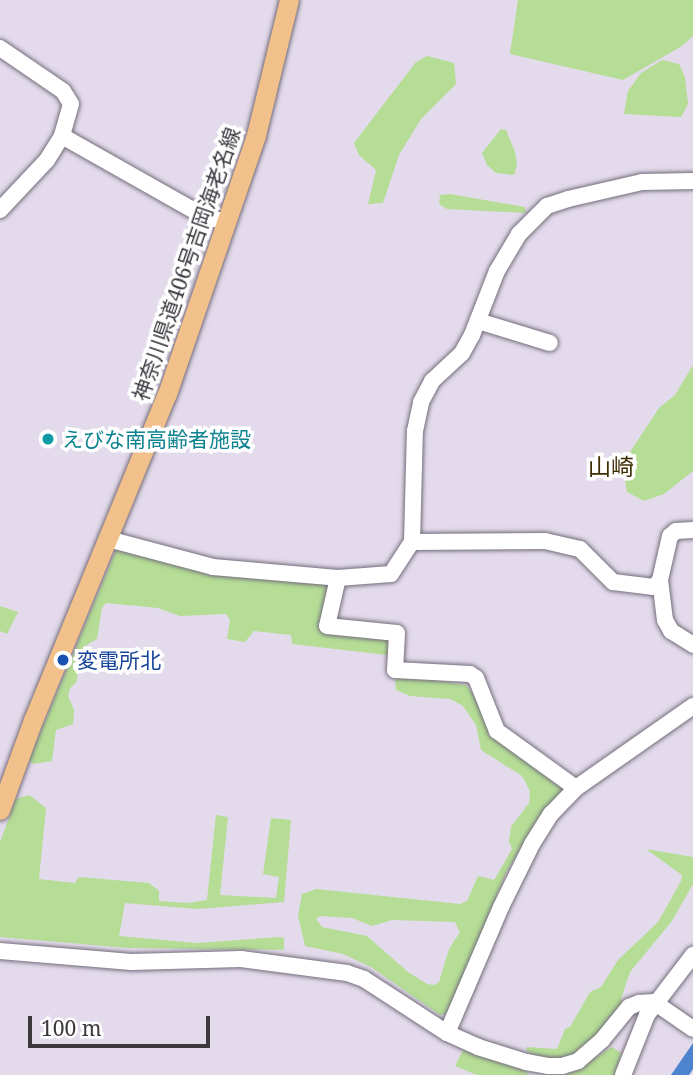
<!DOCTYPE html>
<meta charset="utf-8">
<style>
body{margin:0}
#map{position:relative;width:693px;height:1075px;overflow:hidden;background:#e3dbeb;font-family:"Noto Serif","Noto Sans JP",serif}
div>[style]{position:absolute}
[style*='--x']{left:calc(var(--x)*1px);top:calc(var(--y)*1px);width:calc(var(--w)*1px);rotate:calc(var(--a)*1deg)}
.green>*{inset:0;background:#b5dd96}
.water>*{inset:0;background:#4e84cd}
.roads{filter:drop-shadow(0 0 2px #746d7c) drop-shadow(0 0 2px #746d7c)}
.minor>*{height:16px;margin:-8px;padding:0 8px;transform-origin:8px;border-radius:8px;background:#fff}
.major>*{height:19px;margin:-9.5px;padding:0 9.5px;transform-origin:9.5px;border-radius:9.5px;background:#f2c08b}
.dots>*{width:19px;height:19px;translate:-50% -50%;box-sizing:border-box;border:4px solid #fff;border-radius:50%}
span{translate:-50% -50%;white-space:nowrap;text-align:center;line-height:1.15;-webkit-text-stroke:7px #fff;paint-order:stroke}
.street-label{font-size:21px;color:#3b383e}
.culture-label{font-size:21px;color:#0d838f}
.left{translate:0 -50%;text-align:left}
.transit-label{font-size:21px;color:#164399}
.neighbourhood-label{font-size:23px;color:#3e2c03}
.scale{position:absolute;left:28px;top:1016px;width:182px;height:32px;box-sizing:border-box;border:4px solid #3b383e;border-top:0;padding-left:9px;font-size:21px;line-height:24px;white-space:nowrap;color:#3b383e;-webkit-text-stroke:5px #fff;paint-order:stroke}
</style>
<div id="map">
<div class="green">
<i style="clip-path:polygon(518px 0,693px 0,693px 36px,682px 46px,623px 80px,510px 54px)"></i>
<i style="clip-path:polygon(427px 56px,454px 63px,456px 84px,421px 119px,399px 155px,383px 203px,368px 204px,376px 170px,359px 155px,354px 143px,416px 62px)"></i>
<i style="clip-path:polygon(662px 60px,679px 64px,685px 77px,688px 104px,681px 117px,624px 114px,628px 91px,641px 73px)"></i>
<i style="clip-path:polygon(501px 129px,506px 130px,515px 152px,517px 165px,514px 175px,496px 173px,487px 165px,482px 153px)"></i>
<i style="clip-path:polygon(450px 194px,525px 207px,526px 213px,447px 209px,439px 204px,440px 195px)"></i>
<i style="clip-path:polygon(693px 365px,693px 471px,664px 494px,644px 501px,627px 492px,625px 481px,628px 455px,659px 408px,675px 395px)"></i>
<i style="clip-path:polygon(116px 550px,212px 573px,327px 579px,331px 585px,322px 628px,390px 635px,391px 652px,387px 655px,292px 644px,291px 635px,254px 631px,245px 642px,227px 639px,230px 620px,226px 614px,180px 616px,158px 608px,106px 603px,102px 608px,97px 639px,83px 647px,76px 683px,70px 688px,68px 696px,74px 710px,73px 724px,56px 730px,52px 761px,33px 764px,29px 760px)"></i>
<i style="clip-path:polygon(0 606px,18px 612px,7px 634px,0 631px)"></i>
<i style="clip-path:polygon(evenodd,406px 676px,466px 685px,474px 695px,491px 736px,560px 784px,562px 793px,535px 824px,506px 873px,454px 999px,447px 1014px,440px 1015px,371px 967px,343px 954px,305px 946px,298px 916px,302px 894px,316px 889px,460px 904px,467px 901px,478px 876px,494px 880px,512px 849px,509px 841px,511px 827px,529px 803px,530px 792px,526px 783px,522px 776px,481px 750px,476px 725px,463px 706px,450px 699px,410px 696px,396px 690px,395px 680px,406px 676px,320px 916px,352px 918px,372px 926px,392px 920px,455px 922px,460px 932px,449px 949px,439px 982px,434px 985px,427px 984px,408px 972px,367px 936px,322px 927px,316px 919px,320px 916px)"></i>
<i style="clip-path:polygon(29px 795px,46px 808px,39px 879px,75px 883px,79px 877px,149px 883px,159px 891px,159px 901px,187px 903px,207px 900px,216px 815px,228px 817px,220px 895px,276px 898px,279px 877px,263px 874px,271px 818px,291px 820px,284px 902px,197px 909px,125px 903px,119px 936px,197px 943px,279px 937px,284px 938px,284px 950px,128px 948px,0 937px,0 842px,16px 799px)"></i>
<i style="clip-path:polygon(646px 849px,693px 857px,693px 884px,672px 921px,630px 972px,621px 999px,625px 1005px,578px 1055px,551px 1062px,526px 1051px,527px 1047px,557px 1049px,565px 1029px,570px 1027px,590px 992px,601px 987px,618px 960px,658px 922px,681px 881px,682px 875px)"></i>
<i style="clip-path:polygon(612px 1047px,621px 1053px,616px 1075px,561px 1075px,578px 1069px)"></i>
<i style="clip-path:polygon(463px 1050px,526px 1071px,528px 1075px,477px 1075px,455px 1066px)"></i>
</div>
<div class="water">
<i style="clip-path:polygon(693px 1043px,693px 1069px,689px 1075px,671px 1075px)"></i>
</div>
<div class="roads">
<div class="minor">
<i style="--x:0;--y:48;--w:76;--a:34.3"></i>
<i style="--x:63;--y:91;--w:15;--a:58"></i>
<i style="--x:71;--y:104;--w:33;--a:106"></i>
<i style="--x:62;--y:136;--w:28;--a:122"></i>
<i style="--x:47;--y:160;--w:69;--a:133.2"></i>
<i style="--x:62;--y:136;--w:156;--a:29.5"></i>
<i style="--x:198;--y:213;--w:31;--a:19"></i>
<i style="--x:478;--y:321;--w:75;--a:17"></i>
<i style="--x:693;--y:530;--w:17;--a:177"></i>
<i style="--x:676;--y:531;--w:8;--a:140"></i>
<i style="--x:670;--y:536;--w:45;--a:102.8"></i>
<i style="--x:660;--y:580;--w:40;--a:82.9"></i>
<i style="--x:665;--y:620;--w:13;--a:61"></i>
<i style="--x:671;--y:631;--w:26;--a:32"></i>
<i style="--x:108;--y:539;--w:109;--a:14.9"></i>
<i style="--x:213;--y:567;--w:125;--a:5"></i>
<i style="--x:338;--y:578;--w:53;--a:-4.3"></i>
<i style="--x:391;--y:574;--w:38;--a:-57"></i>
<i style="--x:412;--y:542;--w:111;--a:-88.5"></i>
<i style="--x:415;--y:431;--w:30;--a:-78"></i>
<i style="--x:421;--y:402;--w:24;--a:-62"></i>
<i style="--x:432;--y:381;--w:41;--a:-43"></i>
<i style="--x:462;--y:353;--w:21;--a:-61"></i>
<i style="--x:472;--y:335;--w:69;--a:-68.7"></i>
<i style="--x:497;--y:271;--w:43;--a:-59.3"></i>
<i style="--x:519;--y:234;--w:40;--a:-45"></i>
<i style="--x:547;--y:206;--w:22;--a:-18"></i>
<i style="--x:568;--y:199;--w:76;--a:-12.9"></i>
<i style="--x:642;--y:182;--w:51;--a:-1.1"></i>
<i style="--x:412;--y:542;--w:133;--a:-0.4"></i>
<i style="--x:545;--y:541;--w:36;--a:13"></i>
<i style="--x:580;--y:549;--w:47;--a:45"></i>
<i style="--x:613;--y:582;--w:41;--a:7"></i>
<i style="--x:654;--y:587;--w:9;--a:-49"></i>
<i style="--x:338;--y:578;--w:49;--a:102.9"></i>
<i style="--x:327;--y:626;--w:70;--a:5.7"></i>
<i style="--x:397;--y:633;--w:37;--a:93"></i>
<i style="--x:395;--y:670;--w:75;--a:3.1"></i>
<i style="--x:470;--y:674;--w:7;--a:34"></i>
<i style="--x:476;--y:678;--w:57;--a:68.4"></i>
<i style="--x:497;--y:731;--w:97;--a:35.8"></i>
<i style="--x:0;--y:951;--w:132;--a:4.8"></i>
<i style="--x:132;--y:962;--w:109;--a:-1.6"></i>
<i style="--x:241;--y:959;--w:107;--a:7.5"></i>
<i style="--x:347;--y:973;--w:18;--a:19"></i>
<i style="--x:364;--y:979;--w:99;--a:33"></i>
<i style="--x:447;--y:1033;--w:34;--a:24"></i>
<i style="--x:478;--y:1047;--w:50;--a:17.4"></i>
<i style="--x:526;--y:1062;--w:22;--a:10"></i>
<i style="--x:548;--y:1066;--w:14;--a:0"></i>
<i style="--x:562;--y:1066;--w:17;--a:-17"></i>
<i style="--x:578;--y:1061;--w:32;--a:-41"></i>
<i style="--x:602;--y:1040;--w:43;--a:-50.7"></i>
<i style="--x:629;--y:1007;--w:11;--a:-22"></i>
<i style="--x:639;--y:1003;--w:15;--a:-4"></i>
<i style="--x:654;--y:1002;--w:47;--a:34.7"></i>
<i style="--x:447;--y:1033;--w:137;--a:-66.8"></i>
<i style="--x:501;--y:907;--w:70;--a:-63.8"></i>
<i style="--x:532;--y:844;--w:36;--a:-58"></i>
<i style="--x:551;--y:814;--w:36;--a:-46"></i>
<i style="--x:576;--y:788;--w:143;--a:-35"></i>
<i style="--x:623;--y:1075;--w:65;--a:-68.2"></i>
<i style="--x:647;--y:1015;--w:76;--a:-52.5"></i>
</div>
<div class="major">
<i style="--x:0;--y:810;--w:96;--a:-69.9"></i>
<i style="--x:33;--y:720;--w:352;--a:-67.7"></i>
<i style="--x:167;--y:394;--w:274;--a:-71"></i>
<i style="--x:256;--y:135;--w:139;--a:-76.3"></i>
</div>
</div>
<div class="dots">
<i style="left:48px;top:439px;background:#0f9aa8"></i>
<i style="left:63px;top:660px;background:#1a4fb4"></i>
</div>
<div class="street-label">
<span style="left:186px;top:264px;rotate:-71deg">神奈川県道406号吉岡海老名線</span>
</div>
<div class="culture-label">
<span class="left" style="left:62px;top:439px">えびな南高齢者施設</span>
</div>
<div class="transit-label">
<span class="left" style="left:77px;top:660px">変電所北</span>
</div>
<div class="neighbourhood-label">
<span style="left:611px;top:466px">山崎</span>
</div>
<div class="scale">100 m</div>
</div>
